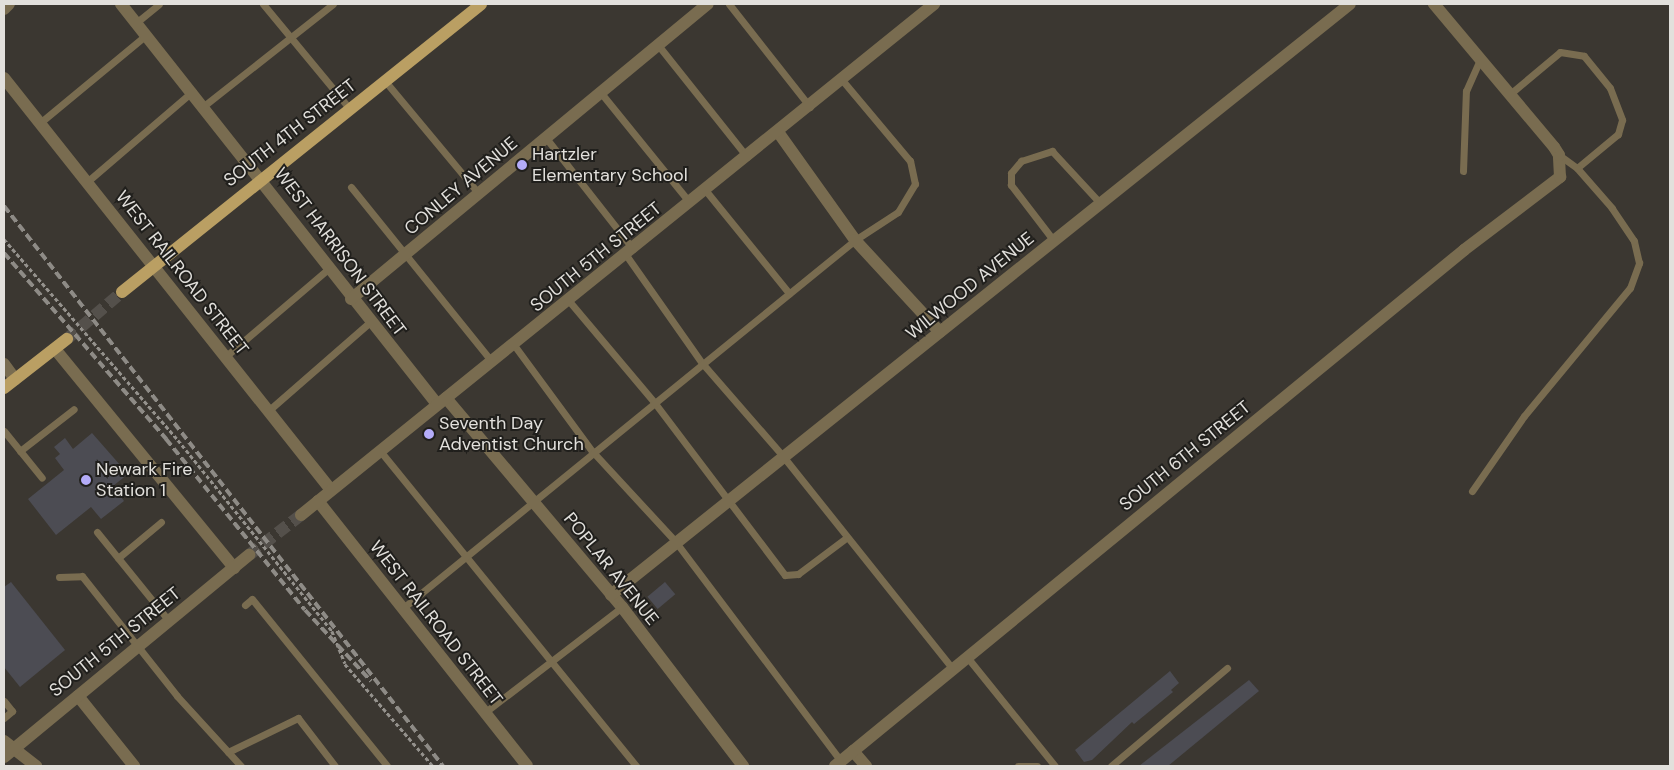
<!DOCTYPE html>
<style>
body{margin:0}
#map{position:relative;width:1674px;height:770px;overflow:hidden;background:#3b3731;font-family:"DM Sans",sans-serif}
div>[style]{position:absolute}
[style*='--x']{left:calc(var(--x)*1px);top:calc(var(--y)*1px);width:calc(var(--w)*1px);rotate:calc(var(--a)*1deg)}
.building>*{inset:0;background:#4c4c53;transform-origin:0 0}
.minor-tunnel>*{height:12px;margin-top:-6px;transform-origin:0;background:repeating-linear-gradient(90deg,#54504b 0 12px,transparent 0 18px)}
.primary-tunnel>*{height:12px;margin-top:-6px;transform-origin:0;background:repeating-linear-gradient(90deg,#54504b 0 12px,transparent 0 18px)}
.path>*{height:2.5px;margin-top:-1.25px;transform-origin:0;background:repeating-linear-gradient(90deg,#95928d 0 4px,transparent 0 6.5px)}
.service>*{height:7px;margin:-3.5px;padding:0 3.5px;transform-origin:3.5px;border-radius:3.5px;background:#796c50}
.minor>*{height:12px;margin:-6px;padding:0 6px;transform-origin:6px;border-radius:6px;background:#796c50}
.tertiary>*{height:12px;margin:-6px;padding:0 6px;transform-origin:6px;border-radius:6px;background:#796c50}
.primary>*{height:12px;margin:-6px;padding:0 6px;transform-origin:6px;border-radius:6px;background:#ba9f63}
.rail>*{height:4px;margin-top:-2px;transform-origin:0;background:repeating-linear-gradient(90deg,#8e8b86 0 8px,transparent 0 12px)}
.dots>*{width:14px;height:14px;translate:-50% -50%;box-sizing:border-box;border:2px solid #201f1c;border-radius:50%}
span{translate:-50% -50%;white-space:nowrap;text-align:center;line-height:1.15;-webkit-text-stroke:4px #201f1c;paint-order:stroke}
.street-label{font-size:18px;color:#e2e0dc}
.poi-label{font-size:18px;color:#e2e0dc}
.left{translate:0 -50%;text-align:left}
.frame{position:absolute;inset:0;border:5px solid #e2e0dc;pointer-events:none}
</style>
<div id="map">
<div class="building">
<i style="clip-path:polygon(92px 433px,128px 474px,113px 486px,124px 501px,101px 519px,91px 507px,56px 535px,28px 499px,64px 470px,55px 458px,60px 454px,54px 447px,65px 438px,73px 449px)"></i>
<i style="clip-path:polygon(11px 582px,65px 650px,20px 687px,4px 667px,4px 587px)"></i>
<i style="left:665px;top:582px;width:16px;height:23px;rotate:50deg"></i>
<i style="clip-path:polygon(1170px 671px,1179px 683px,1171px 690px,1173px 692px,1134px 724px,1132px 722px,1092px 760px,1084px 762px,1075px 750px)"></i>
<i style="clip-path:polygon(1249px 680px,1259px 691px,1168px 766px,1139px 766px)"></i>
</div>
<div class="minor-tunnel">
<i style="--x:249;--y:555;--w:66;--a:-37.6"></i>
</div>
<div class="primary-tunnel">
<i style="--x:67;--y:339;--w:72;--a:-40.5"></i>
</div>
<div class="path">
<i style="--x:4;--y:239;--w:266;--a:49.1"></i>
<i style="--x:178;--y:440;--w:245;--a:51.1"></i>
<i style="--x:332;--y:631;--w:35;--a:68"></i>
<i style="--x:345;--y:664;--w:135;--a:49.2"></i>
</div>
<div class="service">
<i style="--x:263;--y:4;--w:136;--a:50.4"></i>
<i style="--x:729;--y:4;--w:131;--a:51.8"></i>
<i style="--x:137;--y:22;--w:28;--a:-39"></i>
<i style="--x:658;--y:45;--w:143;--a:51.5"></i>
<i style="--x:385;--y:81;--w:147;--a:50.2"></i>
<i style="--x:601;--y:93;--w:141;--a:51"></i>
<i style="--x:1510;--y:94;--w:65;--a:-40"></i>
<i style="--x:1560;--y:52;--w:24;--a:9"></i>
<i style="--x:1584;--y:56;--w:41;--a:50.9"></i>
<i style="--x:1610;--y:88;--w:34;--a:69"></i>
<i style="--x:1622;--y:120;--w:15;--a:106"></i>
<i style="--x:1618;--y:134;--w:53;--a:140.3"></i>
<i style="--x:205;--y:105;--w:163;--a:-38.3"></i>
<i style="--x:41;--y:122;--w:136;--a:-39.6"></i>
<i style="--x:546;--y:138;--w:141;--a:51.9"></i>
<i style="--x:1463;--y:171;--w:80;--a:-87.9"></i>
<i style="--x:1466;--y:91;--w:34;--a:-66"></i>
<i style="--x:88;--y:181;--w:138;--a:-40.6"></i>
<i style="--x:351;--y:187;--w:225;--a:51.1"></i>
<i style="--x:706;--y:191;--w:132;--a:50.9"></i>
<i style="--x:1054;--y:241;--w:71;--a:-127.5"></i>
<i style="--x:1011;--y:185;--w:12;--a:-90"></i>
<i style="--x:1011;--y:173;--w:16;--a:-50"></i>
<i style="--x:1021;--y:161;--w:33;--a:-18"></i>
<i style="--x:1052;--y:151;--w:71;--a:47.3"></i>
<i style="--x:626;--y:255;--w:132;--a:54.9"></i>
<i style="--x:702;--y:363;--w:122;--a:49"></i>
<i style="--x:782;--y:455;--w:274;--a:51.4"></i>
<i style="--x:569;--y:301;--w:132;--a:49.9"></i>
<i style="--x:654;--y:402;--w:217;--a:52.9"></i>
<i style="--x:785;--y:575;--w:13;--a:-4"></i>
<i style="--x:798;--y:574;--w:60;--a:-36.9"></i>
<i style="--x:514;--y:345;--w:132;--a:53.7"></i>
<i style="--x:592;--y:451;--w:122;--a:47.3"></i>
<i style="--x:675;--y:541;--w:276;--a:53"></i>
<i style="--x:225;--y:357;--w:135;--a:-40.5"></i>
<i style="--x:268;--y:411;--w:135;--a:-41.1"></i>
<i style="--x:4;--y:431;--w:60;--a:51"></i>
<i style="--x:20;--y:451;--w:68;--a:-37.9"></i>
<i style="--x:381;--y:452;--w:405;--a:50.9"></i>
<i style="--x:1472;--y:491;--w:91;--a:-55.3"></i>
<i style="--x:1524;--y:416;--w:166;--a:-50.4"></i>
<i style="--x:1630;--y:288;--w:27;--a:-70"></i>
<i style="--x:1639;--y:263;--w:23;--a:-103"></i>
<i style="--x:1634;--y:241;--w:40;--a:-124"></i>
<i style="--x:1612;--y:208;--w:53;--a:-131.2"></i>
<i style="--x:1577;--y:168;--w:22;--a:-144"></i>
<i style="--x:97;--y:532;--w:114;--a:51"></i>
<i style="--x:118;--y:558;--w:56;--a:-39.9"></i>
<i style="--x:59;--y:577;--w:23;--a:-2"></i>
<i style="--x:82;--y:576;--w:153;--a:51.6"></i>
<i style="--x:177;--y:696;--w:95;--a:47.6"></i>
<i style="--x:245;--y:605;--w:9;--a:-41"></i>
<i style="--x:252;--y:599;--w:215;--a:51"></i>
<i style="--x:403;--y:608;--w:583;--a:-39.15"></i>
<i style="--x:855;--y:240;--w:51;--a:-33.1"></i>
<i style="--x:898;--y:212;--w:33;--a:-59"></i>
<i style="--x:915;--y:184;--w:24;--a:-102"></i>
<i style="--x:910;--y:161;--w:106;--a:-130"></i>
<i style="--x:967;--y:657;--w:140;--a:51.1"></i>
<i style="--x:4;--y:701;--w:13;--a:51"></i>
<i style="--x:12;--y:711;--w:11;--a:139"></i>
<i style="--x:484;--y:713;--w:174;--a:-37.5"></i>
<i style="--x:228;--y:752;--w:78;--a:-25.9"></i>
<i style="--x:298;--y:718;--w:61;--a:52.4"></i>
<i style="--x:1018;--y:766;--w:19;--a:0"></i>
<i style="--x:1111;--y:766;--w:152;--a:-40.2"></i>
</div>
<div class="minor">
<i style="--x:121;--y:4;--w:510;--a:51.69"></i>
<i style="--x:4;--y:9;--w:7;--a:-45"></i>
<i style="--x:4;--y:78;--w:526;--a:51.56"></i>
<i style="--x:778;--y:132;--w:133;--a:54.5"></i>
<i style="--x:855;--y:240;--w:125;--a:47.3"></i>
<i style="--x:351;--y:299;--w:463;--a:-39.6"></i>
<i style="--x:55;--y:349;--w:283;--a:50.7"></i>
<i style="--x:4;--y:364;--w:19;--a:54"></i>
<i style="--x:446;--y:398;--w:273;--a:49.9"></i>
<i style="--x:622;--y:607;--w:200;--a:52.7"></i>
<i style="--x:318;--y:501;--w:337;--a:51.7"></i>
<i style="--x:301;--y:515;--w:814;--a:-38.91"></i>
<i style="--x:611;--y:595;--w:946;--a:-38.65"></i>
<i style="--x:78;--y:696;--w:90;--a:51.3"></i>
<i style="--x:4;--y:741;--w:41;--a:38"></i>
<i style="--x:853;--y:751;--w:20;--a:49"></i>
<i style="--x:4;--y:757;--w:318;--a:-39.5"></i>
</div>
<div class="tertiary">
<i style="--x:835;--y:766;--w:814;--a:-39.36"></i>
<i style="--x:1464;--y:250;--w:121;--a:-37.2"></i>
<i style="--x:1560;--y:177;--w:22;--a:-93"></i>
<i style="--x:1559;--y:155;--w:9;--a:-122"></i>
<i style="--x:1554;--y:147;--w:187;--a:-130"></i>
</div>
<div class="primary">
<i style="--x:122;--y:292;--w:460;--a:-38.7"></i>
<i style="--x:4;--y:388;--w:80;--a:-37.9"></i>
</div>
<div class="rail">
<i style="--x:4;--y:206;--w:712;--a:51.91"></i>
<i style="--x:4;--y:253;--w:247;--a:48.9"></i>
<i style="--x:166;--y:439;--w:220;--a:50.9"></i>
<i style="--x:305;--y:610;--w:97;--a:47.1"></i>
</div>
<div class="dots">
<i style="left:522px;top:165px;background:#b4acf9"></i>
<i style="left:429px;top:434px;background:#b4acf9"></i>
<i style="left:86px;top:480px;background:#b4acf9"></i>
</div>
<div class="street-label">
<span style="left:290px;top:133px;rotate:-38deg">SOUTH 4TH STREET</span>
<span style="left:461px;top:186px;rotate:-40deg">CONLEY AVENUE</span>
<span style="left:340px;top:252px;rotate:53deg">WEST HARRISON STREET</span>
<span style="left:596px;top:257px;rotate:-39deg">SOUTH 5TH STREET</span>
<span style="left:182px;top:273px;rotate:52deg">WEST RAILROAD STREET</span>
<span style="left:970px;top:286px;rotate:-39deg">WILWOOD AVENUE</span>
<span style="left:1185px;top:456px;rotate:-39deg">SOUTH 6TH STREET</span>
<span style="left:611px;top:569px;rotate:51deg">POPLAR AVENUE</span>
<span style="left:436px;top:623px;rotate:52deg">WEST RAILROAD STREET</span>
<span style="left:115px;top:642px;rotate:-39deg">SOUTH 5TH STREET</span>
</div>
<div class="poi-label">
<span class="left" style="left:532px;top:165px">Hartzler<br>Elementary School</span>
<span class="left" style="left:439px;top:434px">Seventh Day<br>Adventist Church</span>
<span class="left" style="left:96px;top:480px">Newark Fire<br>Station 1</span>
</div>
<div class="frame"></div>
</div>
